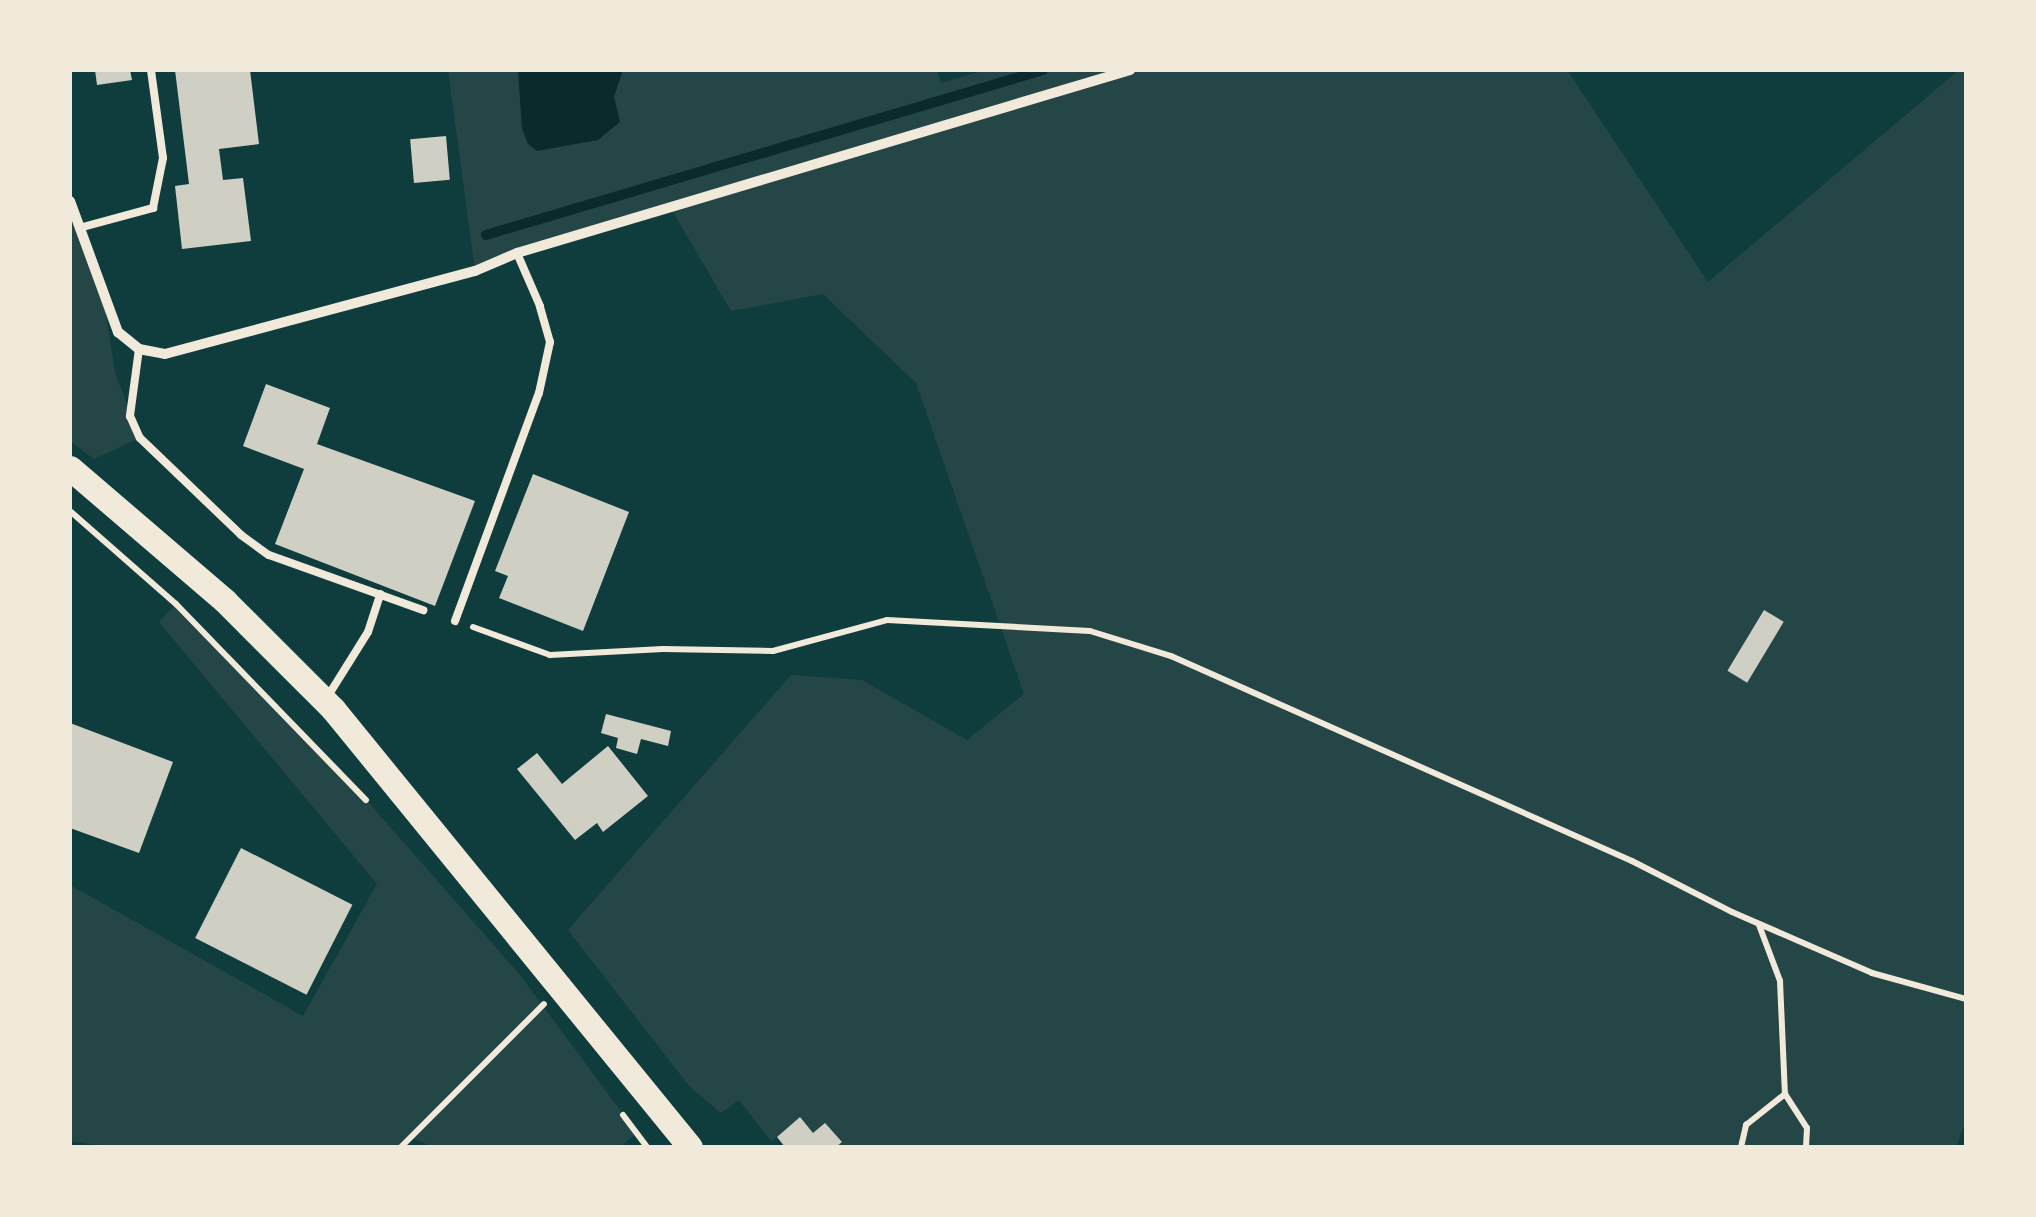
<!DOCTYPE html>
<style>
body{margin:0}
#map{position:relative;width:2036px;height:1217px;overflow:hidden;background:#0f3d3e;font-family:Rubik,sans-serif}
div>[style]{position:absolute}
[style*='--x']{left:calc(var(--x)*1px);top:calc(var(--y)*1px);width:calc(var(--w)*1px);rotate:calc(var(--a)*1deg)}
.green>*{inset:0;background:#244646}
.water>*{inset:0;background:#0a2a2b}
.stream>*{height:10px;margin:-5px;padding:0 5px;transform-origin:5px;border-radius:5px;background:#0a2a2b}
.building>*{inset:0;background:#cfcfc3;transform-origin:0 0}
.path>*{height:6px;margin:-3px;padding:0 3px;transform-origin:3px;border-radius:3px;background:#f1e9da}
.service>*{height:8px;margin:-4px;padding:0 4px;transform-origin:4px;border-radius:4px;background:#f1e9da}
.minor>*{height:10px;margin:-5px;padding:0 5px;transform-origin:5px;border-radius:5px;background:#f1e9da}
.primary>*{height:25px;margin:-12.5px;padding:0 12.5px;transform-origin:12.5px;border-radius:12.5px;background:#f1e9da}
span{translate:-50% -50%;white-space:nowrap;text-align:center;line-height:1.15;-webkit-text-stroke:8px #f1e9da;paint-order:stroke}
.frame{position:absolute;inset:0;border:72px solid #f1e9da;pointer-events:none}
</style>
<div id="map">
<div class="green">
<i style="clip-path:polygon(448px 70px,937px 70px,941px 83px,986px 70px,1567px 70px,1708px 282px,1959px 70px,1966px 70px,1966px 1120px,1956px 1147px,785px 1147px,777px 1137px,771px 1141px,739px 1100px,721px 1113px,690px 1087px,568px 930px,791px 675px,862px 680px,967px 740px,1024px 694px,916px 383px,823px 294px,731px 311px,670px 207px,475px 271px)"></i>
<i style="clip-path:polygon(70px 201px,104px 301px,115px 373px,140px 438px,94px 459px,70px 441px)"></i>
<i style="clip-path:polygon(176px 604px,333px 762px,520px 975px,637px 1133px,620px 1147px,433px 1147px,414px 1139px,401px 1147px,110px 1147px,70px 1141px,70px 885px,303px 1016px,377px 884px,159px 622px)"></i>
</div>
<div class="water">
<i style="clip-path:polygon(518px 70px,623px 70px,614px 97px,620px 122px,598px 140px,537px 151px,528px 144px,522px 129px)"></i>
</div>
<div class="stream">
<i style="--x:486;--y:235;--w:581;--a:-16.5"></i>
</div>
<div class="building">
<i style="clip-path:polygon(95px 70px,130px 70px,132px 80px,97px 85px)"></i>
<i style="clip-path:polygon(175px 70px,250px 70px,259px 144px,219px 149px,223px 180px,243px 178px,251px 241px,182px 249px,175px 186px,189px 184px)"></i>
<i style="left:446px;top:136px;width:44px;height:36px;rotate:85deg"></i>
<i style="clip-path:polygon(266px 384px,330px 408px,317px 444px,475px 501px,435px 606px,275px 544px,304px 469px,243px 446px)"></i>
<i style="clip-path:polygon(533px 474px,629px 512px,583px 631px,499px 598px,508px 576px,495px 571px)"></i>
<i style="left:1764px;top:610px;width:23px;height:71px;rotate:31deg"></i>
<i style="clip-path:polygon(606px 714px,671px 731px,668px 746px,641px 739px,637px 754px,616px 748px,618px 738px,601px 733px)"></i>
<i style="clip-path:polygon(70px 723px,173px 762px,139px 853px,70px 828px)"></i>
<i style="clip-path:polygon(608px 746px,648px 796px,603px 832px,597px 823px,575px 840px,517px 769px,537px 753px,562px 784px)"></i>
<i style="left:241px;top:848px;width:125px;height:101px;rotate:27deg"></i>
<i style="clip-path:polygon(800px 1117px,813px 1133px,825px 1123px,842px 1142px,836px 1147px,785px 1147px,777px 1137px)"></i>
</div>
<div class="path">
<i style="--x:70;--y:511;--w:141;--a:41.3"></i>
<i style="--x:176;--y:604;--w:273;--a:45.9"></i>
<i style="--x:473;--y:627;--w:82;--a:20"></i>
<i style="--x:550;--y:655;--w:113;--a:-3"></i>
<i style="--x:663;--y:649;--w:110;--a:1"></i>
<i style="--x:773;--y:651;--w:118;--a:-15.2"></i>
<i style="--x:887;--y:620;--w:203;--a:3.1"></i>
<i style="--x:1090;--y:631;--w:85;--a:17.2"></i>
<i style="--x:1171;--y:656;--w:505;--a:23.97"></i>
<i style="--x:1632;--y:861;--w:112;--a:27"></i>
<i style="--x:1732;--y:912;--w:153;--a:23.5"></i>
<i style="--x:1872;--y:973;--w:98;--a:15.5"></i>
<i style="--x:1759;--y:925;--w:60;--a:69.4"></i>
<i style="--x:1780;--y:981;--w:113;--a:87.5"></i>
<i style="--x:1785;--y:1094;--w:40;--a:57.1"></i>
<i style="--x:1807;--y:1128;--w:19;--a:93"></i>
<i style="--x:623;--y:1115;--w:40;--a:53"></i>
<i style="--x:401;--y:1147;--w:202;--a:-45"></i>
<i style="--x:1741;--y:1147;--w:23;--a:-77"></i>
<i style="--x:1746;--y:1125;--w:50;--a:-38.5"></i>
</div>
<div class="service">
<i style="--x:79;--y:228;--w:77;--a:-15.1"></i>
<i style="--x:153;--y:208;--w:51;--a:-78.7"></i>
<i style="--x:163;--y:158;--w:89;--a:-97.8"></i>
<i style="--x:139;--y:349;--w:68;--a:97.7"></i>
<i style="--x:130;--y:416;--w:24;--a:66"></i>
<i style="--x:140;--y:438;--w:140;--a:43.8"></i>
<i style="--x:241;--y:535;--w:34;--a:36"></i>
<i style="--x:269;--y:555;--w:164;--a:19.7"></i>
<i style="--x:455;--y:621;--w:243;--a:-69.8"></i>
<i style="--x:539;--y:393;--w:52;--a:-77.8"></i>
<i style="--x:550;--y:342;--w:37;--a:-106"></i>
<i style="--x:540;--y:306;--w:58;--a:-113.5"></i>
<i style="--x:328;--y:696;--w:75;--a:-58"></i>
<i style="--x:368;--y:632;--w:40;--a:-72"></i>
</div>
<div class="minor">
<i style="--x:70;--y:201;--w:140;--a:69.9"></i>
<i style="--x:118;--y:332;--w:27;--a:39"></i>
<i style="--x:139;--y:349;--w:26;--a:11"></i>
<i style="--x:165;--y:354;--w:321;--a:-15"></i>
<i style="--x:475;--y:271;--w:46;--a:-23.2"></i>
<i style="--x:517;--y:253;--w:640;--a:-16.62"></i>
</div>
<div class="primary">
<i style="--x:70;--y:468;--w:204;--a:40.6"></i>
<i style="--x:225;--y:601;--w:153;--a:45"></i>
<i style="--x:333;--y:709;--w:565;--a:50.82"></i>
</div>
<div class="frame"></div>
</div>
